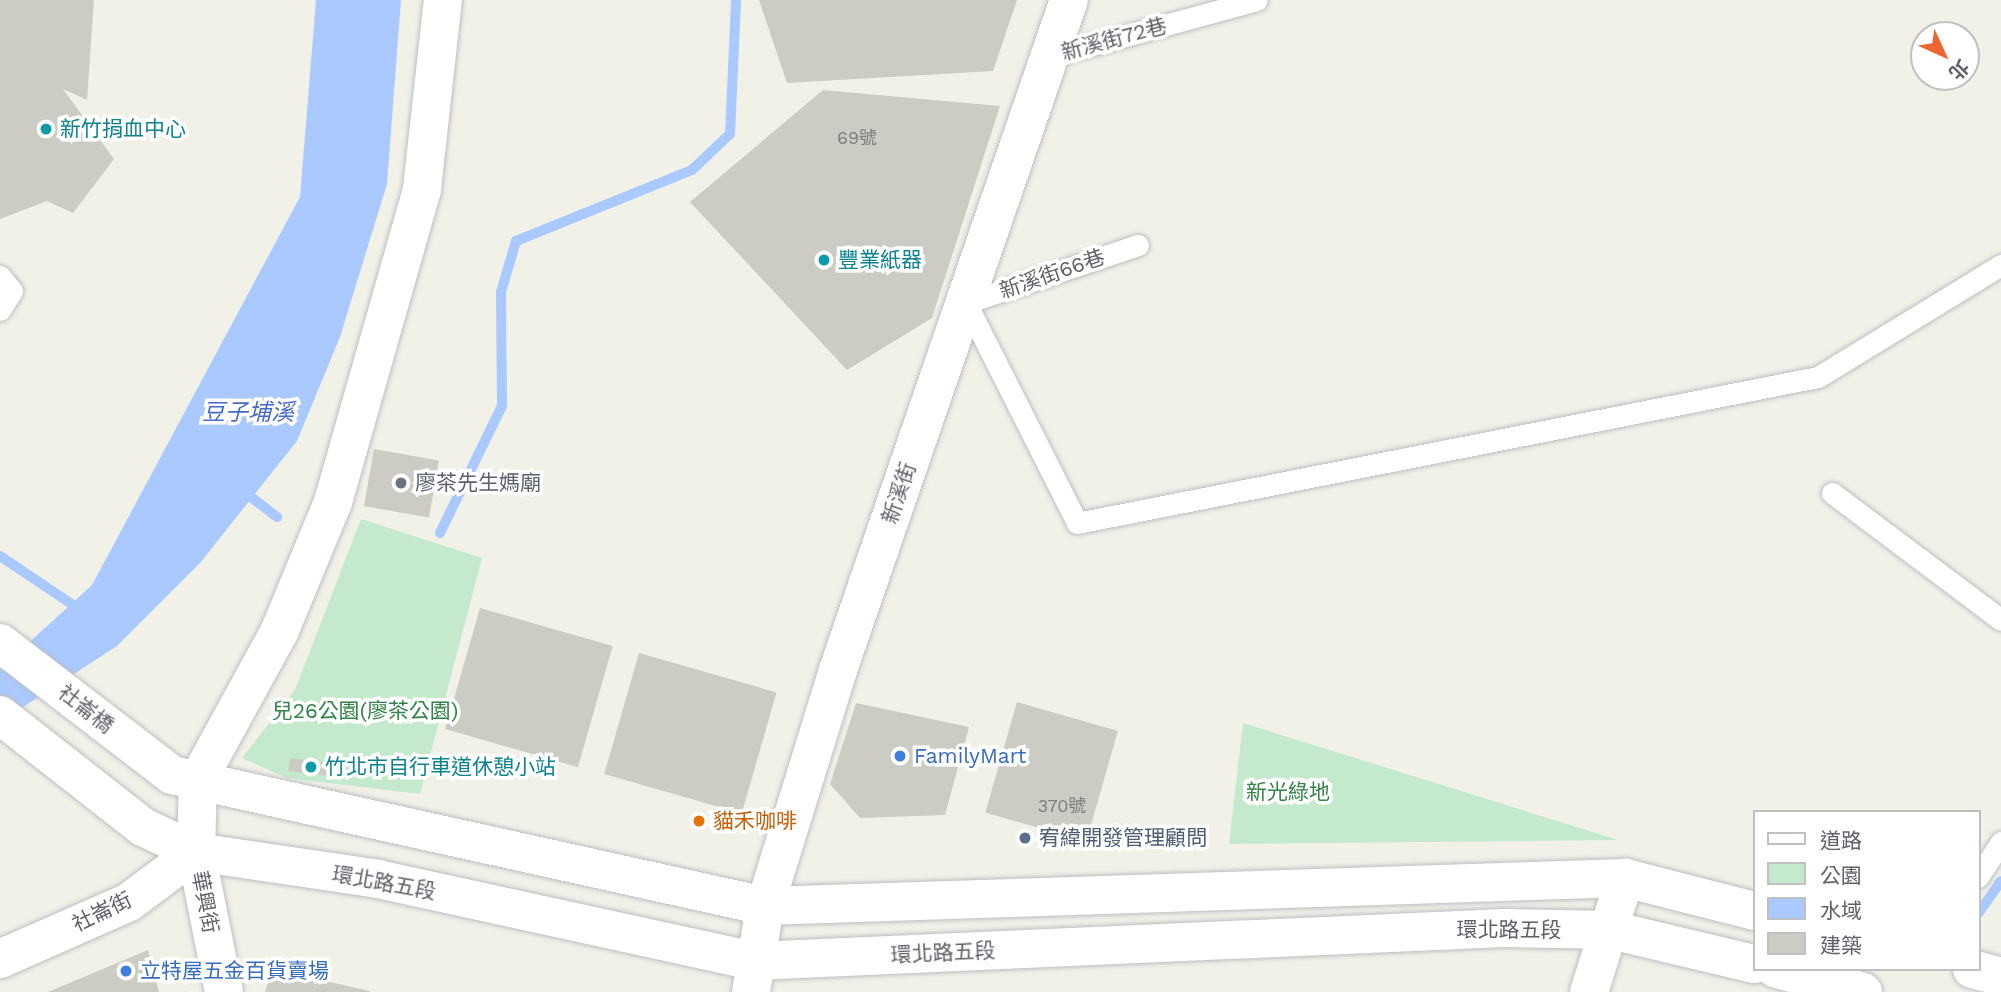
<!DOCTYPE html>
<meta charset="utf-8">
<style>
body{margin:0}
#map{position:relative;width:2001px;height:992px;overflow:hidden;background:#f1f1e8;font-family:"Work Sans","Noto Sans TC",sans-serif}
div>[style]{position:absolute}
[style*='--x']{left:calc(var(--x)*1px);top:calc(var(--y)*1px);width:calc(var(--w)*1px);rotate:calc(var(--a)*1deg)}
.green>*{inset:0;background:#c4e9cc}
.water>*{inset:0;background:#aac9ff}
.stream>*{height:10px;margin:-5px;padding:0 5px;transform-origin:5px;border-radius:5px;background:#aac9ff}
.building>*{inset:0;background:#ccccc4;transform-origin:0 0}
.roads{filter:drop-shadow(0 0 2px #bcbec3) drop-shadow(0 0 2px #bcbec3)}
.service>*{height:21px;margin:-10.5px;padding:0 10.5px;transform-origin:10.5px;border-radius:10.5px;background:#fff}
.minor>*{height:38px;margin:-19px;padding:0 19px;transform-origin:19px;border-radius:19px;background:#fff}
.tertiary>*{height:38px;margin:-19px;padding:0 19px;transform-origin:19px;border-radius:19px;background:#fff}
.dots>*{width:19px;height:19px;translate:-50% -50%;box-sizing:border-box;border:4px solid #fff;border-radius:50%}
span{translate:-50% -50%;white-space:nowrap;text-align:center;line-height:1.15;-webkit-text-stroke:7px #fff;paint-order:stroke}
.number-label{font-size:18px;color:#7a7c7f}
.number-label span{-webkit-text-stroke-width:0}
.street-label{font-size:21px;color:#5f6168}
.culture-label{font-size:21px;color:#0d838f}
.left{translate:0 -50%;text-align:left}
.worship-label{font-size:21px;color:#5b616d}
.park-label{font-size:21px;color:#328347}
.shop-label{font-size:21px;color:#366cbe}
.food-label{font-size:21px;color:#c56008}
.service-label{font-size:21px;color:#4e5e75}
.water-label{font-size:23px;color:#476cc8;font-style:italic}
.legend{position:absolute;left:1753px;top:810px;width:228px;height:161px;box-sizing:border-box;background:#fff;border:2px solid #bfc0c3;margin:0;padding:9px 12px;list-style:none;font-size:21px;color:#5f6168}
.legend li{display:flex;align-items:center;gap:14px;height:35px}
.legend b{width:35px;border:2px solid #bfc0c3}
.north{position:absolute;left:1910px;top:21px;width:70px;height:70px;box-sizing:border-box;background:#fff;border:2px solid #bfc0c3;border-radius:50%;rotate:135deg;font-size:19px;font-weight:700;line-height:28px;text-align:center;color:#5f6168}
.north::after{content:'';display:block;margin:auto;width:24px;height:32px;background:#ee6631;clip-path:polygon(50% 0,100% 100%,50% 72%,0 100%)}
</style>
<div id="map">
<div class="green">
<i style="clip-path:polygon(361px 519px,482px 558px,420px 794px,287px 778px,242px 758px,295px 690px)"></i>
<i style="clip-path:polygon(1243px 723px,1618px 840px,1229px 844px)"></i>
</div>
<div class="water">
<i style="clip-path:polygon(316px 0,401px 0,387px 184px,340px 337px,297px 441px,200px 563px,117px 646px,0 722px,0 669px,92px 585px,300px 197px)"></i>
</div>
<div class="stream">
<i style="--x:243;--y:491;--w:43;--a:37.4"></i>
<i style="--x:440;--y:533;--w:141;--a:-64"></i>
<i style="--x:502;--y:406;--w:114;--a:-90.5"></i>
<i style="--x:501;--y:292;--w:53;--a:-73.6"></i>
<i style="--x:516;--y:241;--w:190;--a:-22"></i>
<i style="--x:692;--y:170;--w:52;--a:-43.5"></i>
<i style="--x:730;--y:134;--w:134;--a:-87.4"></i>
<i style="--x:0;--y:556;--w:99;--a:33.9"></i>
<i style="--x:1978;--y:914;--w:40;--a:-55.1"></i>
</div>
<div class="building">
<i style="clip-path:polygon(0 0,94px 0,87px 100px,63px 89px,114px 159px,73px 213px,47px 201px,0 219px)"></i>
<i style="clip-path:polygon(759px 0,1017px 0,993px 71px,787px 83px)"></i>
<i style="clip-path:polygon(823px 90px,1000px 106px,932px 318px,847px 370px,690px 202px)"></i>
<i style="left:374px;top:449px;width:66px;height:58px;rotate:10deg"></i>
<i style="left:480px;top:608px;width:138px;height:126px;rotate:16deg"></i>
<i style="left:639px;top:653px;width:143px;height:126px;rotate:16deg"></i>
<i style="left:1017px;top:702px;width:105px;height:115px;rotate:16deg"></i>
<i style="clip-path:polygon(856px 703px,969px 727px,945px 815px,860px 818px,830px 784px)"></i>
<i style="left:290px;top:758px;width:43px;height:13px;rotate:7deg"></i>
<i style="clip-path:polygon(148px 950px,159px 992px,48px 992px)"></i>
<i style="clip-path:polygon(272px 969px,370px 991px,370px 992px,265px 992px)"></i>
</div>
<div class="roads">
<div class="service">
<i style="--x:1051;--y:56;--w:213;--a:-15.2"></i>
<i style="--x:1138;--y:245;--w:182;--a:161.4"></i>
<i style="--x:966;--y:303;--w:246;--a:63.2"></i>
<i style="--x:1077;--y:523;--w:755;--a:-11.15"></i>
<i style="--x:1818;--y:377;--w:215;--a:-31.5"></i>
<i style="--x:0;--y:276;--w:19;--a:51"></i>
<i style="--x:12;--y:291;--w:22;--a:122"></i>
<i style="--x:1832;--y:493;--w:211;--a:36.9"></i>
<i style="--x:1978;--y:877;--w:42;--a:-56.7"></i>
</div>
<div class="minor">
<i style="--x:0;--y:959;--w:141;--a:-23.8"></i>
<i style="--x:129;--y:902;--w:84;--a:-36.7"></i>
<i style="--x:196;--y:852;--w:72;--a:-88.4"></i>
<i style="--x:198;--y:780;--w:171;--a:-61.3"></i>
<i style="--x:280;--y:630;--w:139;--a:-67.5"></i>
<i style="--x:333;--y:502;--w:325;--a:-74.1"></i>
<i style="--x:422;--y:189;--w:190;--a:-83.7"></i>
<i style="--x:1589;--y:992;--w:120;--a:-72.5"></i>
</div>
<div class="tertiary">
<i style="--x:0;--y:643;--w:217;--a:37.5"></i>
<i style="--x:172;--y:775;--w:607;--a:12.46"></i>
<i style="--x:765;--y:906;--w:860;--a:-1.86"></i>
<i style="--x:1625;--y:878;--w:133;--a:14.3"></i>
<i style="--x:0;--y:715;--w:182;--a:38.1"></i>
<i style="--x:143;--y:827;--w:59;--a:25.3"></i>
<i style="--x:196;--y:852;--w:184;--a:8.4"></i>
<i style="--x:378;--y:879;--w:385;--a:12.3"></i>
<i style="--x:754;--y:961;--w:751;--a:-2.52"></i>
<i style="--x:1504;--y:928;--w:107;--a:1.1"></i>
<i style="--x:1611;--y:930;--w:147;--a:13.4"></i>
<i style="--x:196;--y:852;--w:143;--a:78.7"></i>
<i style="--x:1776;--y:969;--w:90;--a:14.8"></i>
<i style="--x:1972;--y:969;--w:30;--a:15"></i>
<i style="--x:751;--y:992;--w:87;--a:-80.8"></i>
<i style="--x:765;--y:906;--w:247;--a:-72.8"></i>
<i style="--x:838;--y:670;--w:709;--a:-70.98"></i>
</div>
</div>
<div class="dots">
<i style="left:46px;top:129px;background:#0f9aa8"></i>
<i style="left:824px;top:260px;background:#0f9aa8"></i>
<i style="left:401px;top:483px;background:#6b7280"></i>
<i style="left:900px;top:756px;background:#3f7fe0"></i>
<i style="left:311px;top:767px;background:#0f9aa8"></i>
<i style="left:699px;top:821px;background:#e8710a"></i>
<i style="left:1025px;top:838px;background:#5c6f8a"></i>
<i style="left:126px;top:971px;background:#3f7fe0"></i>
</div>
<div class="number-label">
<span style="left:857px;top:138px">69號</span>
<span style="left:1062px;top:806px">370號</span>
</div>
<div class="street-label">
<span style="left:1114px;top:39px;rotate:-15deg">新溪街72巷</span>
<span style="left:1052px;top:274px;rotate:-19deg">新溪街66巷</span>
<span style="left:899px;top:493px;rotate:-71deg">新溪街</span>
<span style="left:86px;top:709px;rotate:38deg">社崙橋</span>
<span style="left:384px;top:883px;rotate:10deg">環北路五段</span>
<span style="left:205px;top:902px;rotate:79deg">華興街</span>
<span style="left:102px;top:912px;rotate:-26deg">社崙街</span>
<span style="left:1509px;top:930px">環北路五段</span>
<span style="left:943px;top:953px;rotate:-3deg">環北路五段</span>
</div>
<div class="culture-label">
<span class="left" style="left:60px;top:129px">新竹捐血中心</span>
<span class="left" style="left:838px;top:260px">豐業紙器</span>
<span class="left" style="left:325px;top:767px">竹北市自行車道休憩小站</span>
</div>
<div class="worship-label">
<span class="left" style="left:415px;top:483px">廖茶先生媽廟</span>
</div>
<div class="park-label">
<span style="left:365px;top:711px">兒26公園(廖茶公園)</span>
<span style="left:1288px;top:792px">新光綠地</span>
</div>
<div class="shop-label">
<span class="left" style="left:914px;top:756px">FamilyMart</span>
<span class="left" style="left:140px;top:971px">立特屋五金百貨賣場</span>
</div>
<div class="food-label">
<span class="left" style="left:713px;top:821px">貓禾咖啡</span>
</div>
<div class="service-label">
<span class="left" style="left:1039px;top:838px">宥緯開發管理顧問</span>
</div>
<div class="water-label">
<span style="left:248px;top:413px">豆子埔溪</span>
</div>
<ul class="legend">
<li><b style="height:9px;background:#fff"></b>道路</li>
<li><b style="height:19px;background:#c4e9cc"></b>公園</li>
<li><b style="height:19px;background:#aac9ff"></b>水域</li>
<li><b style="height:19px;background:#ccccc4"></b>建築</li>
</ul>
<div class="north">北</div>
</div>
